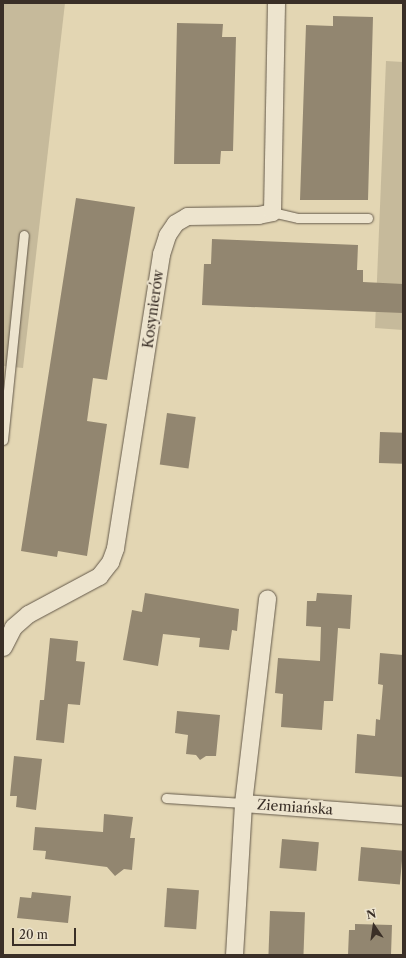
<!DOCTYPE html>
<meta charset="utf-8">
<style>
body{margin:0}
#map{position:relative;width:406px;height:958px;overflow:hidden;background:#e3d6b3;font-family:"Libre Caslon Text",serif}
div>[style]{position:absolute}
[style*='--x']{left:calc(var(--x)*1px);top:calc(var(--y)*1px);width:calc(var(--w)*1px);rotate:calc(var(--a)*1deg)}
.green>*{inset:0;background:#c6ba9b}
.building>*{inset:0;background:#928670;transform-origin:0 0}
.roads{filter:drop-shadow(0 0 1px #64594a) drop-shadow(0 0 1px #64594a)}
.lane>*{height:9px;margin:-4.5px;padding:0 4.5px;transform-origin:4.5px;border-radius:4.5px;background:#ede4ce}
.street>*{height:17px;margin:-8.5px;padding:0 8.5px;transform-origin:8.5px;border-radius:8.5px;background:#ede4ce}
span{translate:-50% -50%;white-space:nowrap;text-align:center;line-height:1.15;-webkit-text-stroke:4px #ede4ce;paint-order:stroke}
.street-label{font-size:14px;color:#3a2f27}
.frame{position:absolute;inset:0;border:4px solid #3a2f27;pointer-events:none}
.north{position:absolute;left:354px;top:906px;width:40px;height:40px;-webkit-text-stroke:3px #ede4ce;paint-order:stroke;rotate:347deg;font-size:11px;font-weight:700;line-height:16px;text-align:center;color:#3a2f27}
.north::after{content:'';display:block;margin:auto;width:14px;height:18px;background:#3a2f27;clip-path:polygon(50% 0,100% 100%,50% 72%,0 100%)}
.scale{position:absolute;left:12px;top:928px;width:64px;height:18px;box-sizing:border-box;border:2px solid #3a2f27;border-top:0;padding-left:5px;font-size:12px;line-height:14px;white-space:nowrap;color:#3a2f27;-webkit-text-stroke:3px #ede4ce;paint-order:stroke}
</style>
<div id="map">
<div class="green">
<i style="clip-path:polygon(3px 3px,65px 3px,23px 368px,3px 366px)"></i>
<i style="clip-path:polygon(386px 61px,403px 62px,403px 330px,375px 328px)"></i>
</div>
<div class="building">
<i style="clip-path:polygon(333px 16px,373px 17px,368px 200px,300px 200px,306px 25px,333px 26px)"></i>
<i style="clip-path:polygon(177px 23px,223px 24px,222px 37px,236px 37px,233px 151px,221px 151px,220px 164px,174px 164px)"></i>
<i style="clip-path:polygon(76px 198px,135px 207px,107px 380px,93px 378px,87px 421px,107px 424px,87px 556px,58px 551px,57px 557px,21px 551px)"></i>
<i style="clip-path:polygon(212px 239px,358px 245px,357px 270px,363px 270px,363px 282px,403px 284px,403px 313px,202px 305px,204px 264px,211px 264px)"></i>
<i style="left:167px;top:413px;width:29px;height:52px;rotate:8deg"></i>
<i style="left:380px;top:432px;width:23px;height:31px;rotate:2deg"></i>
<i style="clip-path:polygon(145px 593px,239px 609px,237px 631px,232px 630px,229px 650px,199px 647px,200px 638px,163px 634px,158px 666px,123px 660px,132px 610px,142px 612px)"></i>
<i style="clip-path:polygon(317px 593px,352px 595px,350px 629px,338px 628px,333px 701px,324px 701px,322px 730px,281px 727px,283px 694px,275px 693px,278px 658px,320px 661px,321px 627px,306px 626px,307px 601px,316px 601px)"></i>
<i style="clip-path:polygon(50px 638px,78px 641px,76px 661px,85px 662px,80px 705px,68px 704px,64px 743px,36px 740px,40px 700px,44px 700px)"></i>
<i style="clip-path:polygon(380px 653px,403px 655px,403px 777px,355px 773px,357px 734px,375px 736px,376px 719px,380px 720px,383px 685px,378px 684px)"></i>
<i style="clip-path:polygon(177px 711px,220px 715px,216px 756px,206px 756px,200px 760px,196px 755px,186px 754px,188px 735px,175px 733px)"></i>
<i style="clip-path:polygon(14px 756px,42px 759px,36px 810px,16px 807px,17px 796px,10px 796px)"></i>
<i style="clip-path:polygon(104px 814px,133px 817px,130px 838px,135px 838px,132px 870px,124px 869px,115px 876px,107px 867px,45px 859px,46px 851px,33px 850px,35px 827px,103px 832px)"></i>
<i style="left:282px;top:839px;width:37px;height:29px;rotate:5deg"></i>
<i style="left:361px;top:847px;width:42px;height:34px;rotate:5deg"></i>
<i style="left:167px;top:888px;width:32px;height:39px;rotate:4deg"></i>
<i style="clip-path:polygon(32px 892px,71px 896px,68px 923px,17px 918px,20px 897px,31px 898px)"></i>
<i style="left:270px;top:911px;width:35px;height:44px;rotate:2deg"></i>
<i style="clip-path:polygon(355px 924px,392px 925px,391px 955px,348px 955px,349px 930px,355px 930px)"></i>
</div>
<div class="roads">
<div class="lane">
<i style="--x:272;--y:212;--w:27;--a:13"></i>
<i style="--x:298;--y:218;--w:70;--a:0"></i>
<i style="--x:3;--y:440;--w:206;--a:-84.2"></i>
<i style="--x:166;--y:798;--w:77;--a:3.7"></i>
</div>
<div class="street">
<i style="--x:3;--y:647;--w:22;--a:-63"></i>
<i style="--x:13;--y:627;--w:20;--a:-41"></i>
<i style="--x:28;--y:614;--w:81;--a:-28.2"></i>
<i style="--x:99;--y:576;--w:18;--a:-52"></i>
<i style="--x:110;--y:562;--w:15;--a:-70"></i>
<i style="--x:115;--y:548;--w:298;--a:-81.1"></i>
<i style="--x:161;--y:254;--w:20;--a:-72"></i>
<i style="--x:167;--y:235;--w:14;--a:-56"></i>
<i style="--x:175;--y:223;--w:14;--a:-30"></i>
<i style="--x:187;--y:216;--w:71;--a:-0.8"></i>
<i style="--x:258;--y:215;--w:14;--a:-12"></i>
<i style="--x:272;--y:212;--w:209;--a:-88.9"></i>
<i style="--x:243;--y:803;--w:160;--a:4.3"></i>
<i style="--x:234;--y:955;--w:152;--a:-86.6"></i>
<i style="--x:243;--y:803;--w:206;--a:-83.3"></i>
</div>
</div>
<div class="street-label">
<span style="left:153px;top:309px;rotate:-82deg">Kosynierów</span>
<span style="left:295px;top:807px;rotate:4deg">Ziemiańska</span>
</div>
<div class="frame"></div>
<div class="north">N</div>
<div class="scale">20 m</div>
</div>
